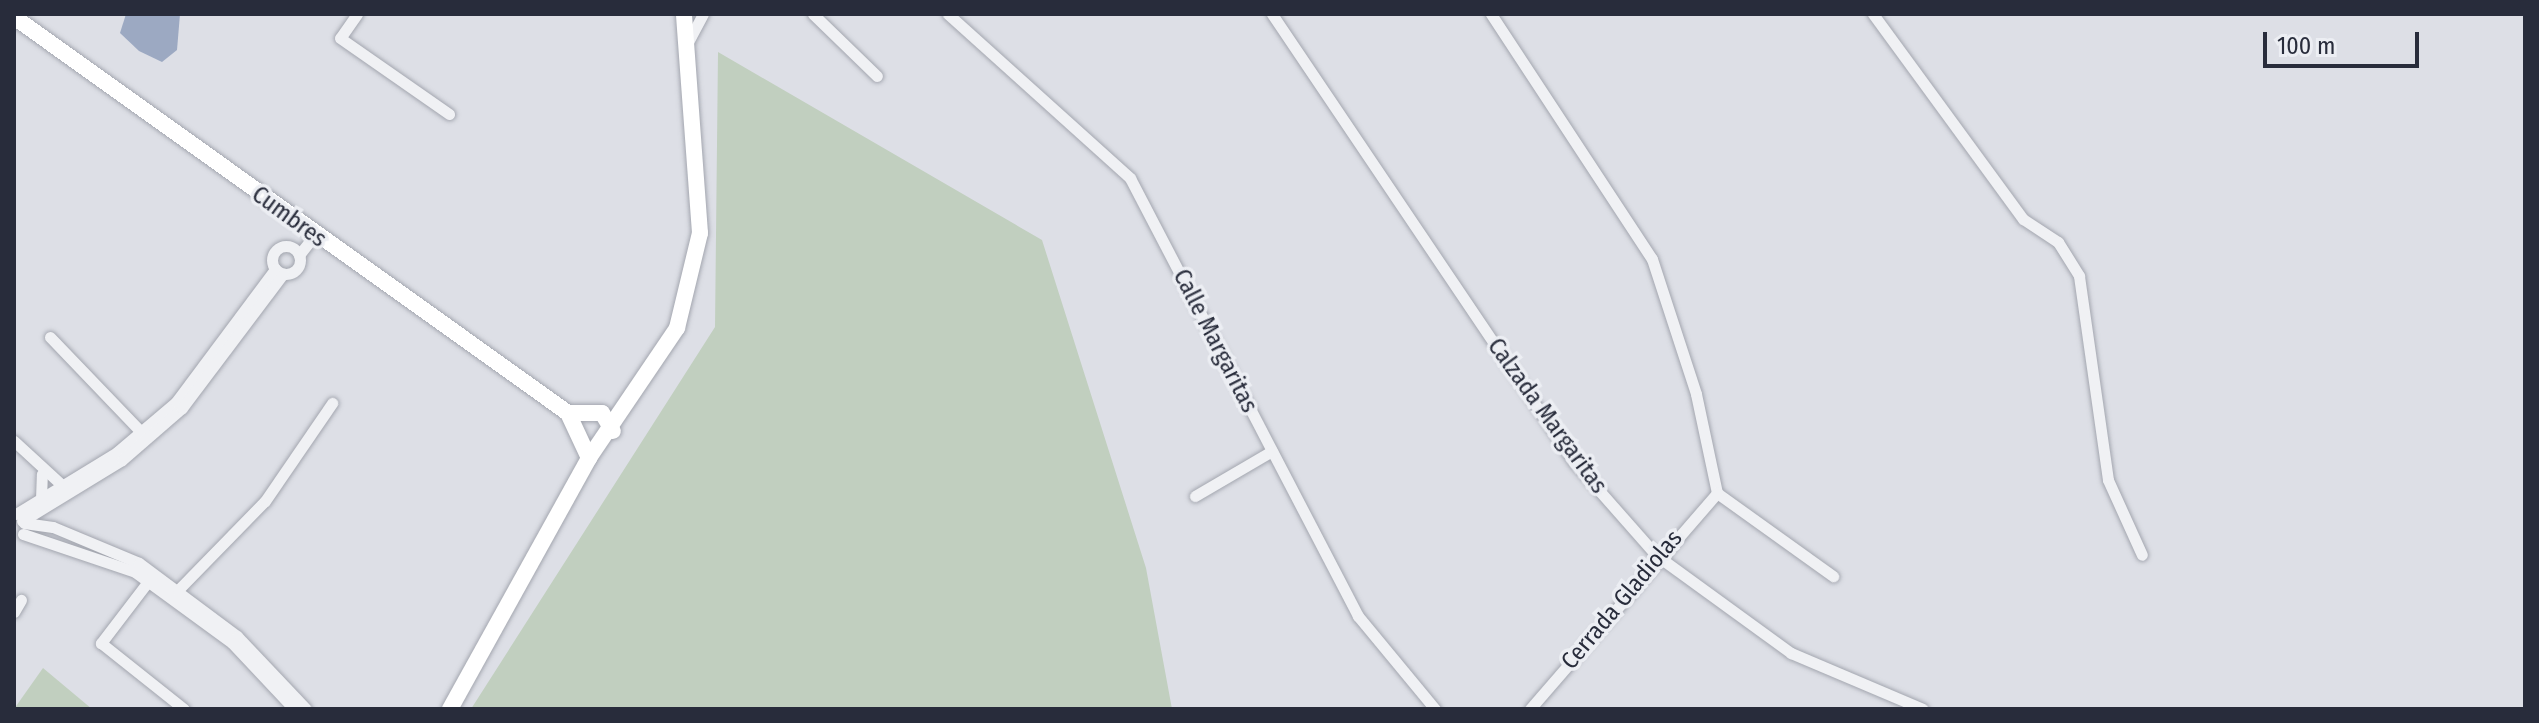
<!DOCTYPE html>
<style>
body{margin:0}
#map{position:relative;width:2539px;height:723px;overflow:hidden;background:#dddfe6;font-family:"Fira Sans Condensed",sans-serif}
div>[style]{position:absolute}
[style*='--x']{left:calc(var(--x)*1px);top:calc(var(--y)*1px);width:calc(var(--w)*1px);rotate:calc(var(--a)*1deg)}
.green>*{inset:0;background:#c1cfbf}
.water>*{inset:0;background:#9ca9c2}
.roads{filter:drop-shadow(0 0 2px #a3a6af) drop-shadow(0 0 2px #a3a6af)}
.street>*{height:11px;margin:-5.5px;padding:0 5.5px;transform-origin:5.5px;border-radius:5.5px;background:#f0f1f4}
.street>.ring{margin:-5.5px;padding:0;box-sizing:content-box;background:none;border:11px solid #f0f1f4;border-radius:50%}
.secondary>*{height:16px;margin:-8px;padding:0 8px;transform-origin:8px;border-radius:8px;background:#fff}
span{translate:-50% -50%;white-space:nowrap;text-align:center;line-height:1.15;-webkit-text-stroke:7px #eceef3;paint-order:stroke}
.street-label{font-size:24px;color:#282c3b}
.frame{position:absolute;inset:0;border:16px solid #282c3b;pointer-events:none}
.scale{position:absolute;left:2263px;top:32px;width:156px;height:36px;box-sizing:border-box;border:4px solid #282c3b;border-top:0;padding-left:10px;font-size:24px;line-height:28px;white-space:nowrap;color:#282c3b;-webkit-text-stroke:6px #eceef3;paint-order:stroke}
</style>
<div id="map">
<div class="green">
<i style="clip-path:polygon(718px 52px,1042px 240px,1146px 568px,1172px 709px,471px 709px,715px 327px)"></i>
<i style="clip-path:polygon(43px 668px,92px 709px,14px 709px)"></i>
</div>
<div class="water">
<i style="clip-path:polygon(126px 14px,180px 14px,177px 50px,162px 62px,139px 51px,120px 33px)"></i>
</div>
<div class="roads">
<div class="street">
<i style="--x:357;--y:14;--w:29;--a:125"></i>
<i style="--x:340;--y:38;--w:133;--a:34.9"></i>
<i style="--x:813;--y:14;--w:89;--a:44.1"></i>
<i style="--x:948;--y:14;--w:245;--a:42"></i>
<i style="--x:1130;--y:178;--w:494;--a:62.5"></i>
<i style="--x:1358;--y:616;--w:121;--a:50.4"></i>
<i style="--x:1272;--y:14;--w:540;--a:56.02"></i>
<i style="--x:1574;--y:462;--w:124;--a:48.6"></i>
<i style="--x:1656;--y:555;--w:167;--a:36"></i>
<i style="--x:1791;--y:653;--w:143;--a:23"></i>
<i style="--x:1491;--y:14;--w:293;--a:56.7"></i>
<i style="--x:1652;--y:259;--w:142;--a:71.9"></i>
<i style="--x:1696;--y:394;--w:101;--a:78"></i>
<i style="--x:1717;--y:493;--w:143;--a:35.6"></i>
<i style="--x:1873;--y:14;--w:254;--a:53.8"></i>
<i style="--x:2023;--y:219;--w:42;--a:33.3"></i>
<i style="--x:2058;--y:242;--w:40;--a:58"></i>
<i style="--x:2079;--y:276;--w:206;--a:81.9"></i>
<i style="--x:2108;--y:480;--w:82;--a:65.6"></i>
<i style="--x:687;--y:44;--w:34;--a:-62"></i>
<i class="ring" style="left:272px;top:246px;width:17px;height:17px"></i>
<i style="--x:299;--y:255;--w:24;--a:-52"></i>
<i style="--x:50;--y:337;--w:137;--a:46.2"></i>
<i style="--x:14;--y:441;--w:67;--a:42.6"></i>
<i style="--x:1195;--y:496;--w:89;--a:-30.3"></i>
<i style="--x:41;--y:499;--w:25;--a:-88"></i>
<i style="--x:16;--y:514;--w:119;--a:-31.5"></i>
<i style="--x:117;--y:452;--w:77;--a:-40.3"></i>
<i style="--x:176;--y:402;--w:166;--a:-53.3"></i>
<i style="--x:22;--y:521;--w:117;--a:-31.4"></i>
<i style="--x:122;--y:460;--w:79;--a:-40.9"></i>
<i style="--x:182;--y:408;--w:168;--a:-53"></i>
<i style="--x:24;--y:523;--w:29;--a:8"></i>
<i style="--x:53;--y:527;--w:93;--a:22.7"></i>
<i style="--x:139;--y:563;--w:122;--a:36.7"></i>
<i style="--x:237;--y:636;--w:100;--a:46.6"></i>
<i style="--x:23;--y:534;--w:118;--a:18.7"></i>
<i style="--x:135;--y:572;--w:120;--a:36.2"></i>
<i style="--x:232;--y:643;--w:91;--a:46.8"></i>
<i style="--x:153;--y:575;--w:86;--a:127.4"></i>
<i style="--x:101;--y:643;--w:106;--a:38.5"></i>
<i style="--x:178;--y:590;--w:124;--a:-45.7"></i>
<i style="--x:265;--y:501;--w:119;--a:-55.6"></i>
<i style="--x:14;--y:612;--w:14;--a:-60"></i>
<i style="--x:1530;--y:709;--w:286;--a:-49.1"></i>
</div>
<div class="secondary">
<i style="--x:14;--y:17;--w:681;--a:35.56"></i>
<i style="--x:568;--y:413;--w:50;--a:65"></i>
<i style="--x:568;--y:413;--w:34;--a:0"></i>
<i style="--x:602;--y:413;--w:21;--a:59"></i>
<i style="--x:450;--y:709;--w:287;--a:-61"></i>
<i style="--x:589;--y:458;--w:157;--a:-55.9"></i>
<i style="--x:677;--y:328;--w:98;--a:-76.4"></i>
<i style="--x:700;--y:233;--w:220;--a:-94.2"></i>
</div>
</div>
<div class="street-label">
<span style="left:289px;top:217px;rotate:36deg">Cumbres</span>
<span style="left:1215px;top:341px;rotate:63deg">Calle Margaritas</span>
<span style="left:1547px;top:416px;rotate:54deg">Calzada Margaritas</span>
<span style="left:1622px;top:600px;rotate:-50deg">Cerrada Gladiolas</span>
</div>
<div class="frame"></div>
<div class="scale">100 m</div>
</div>
